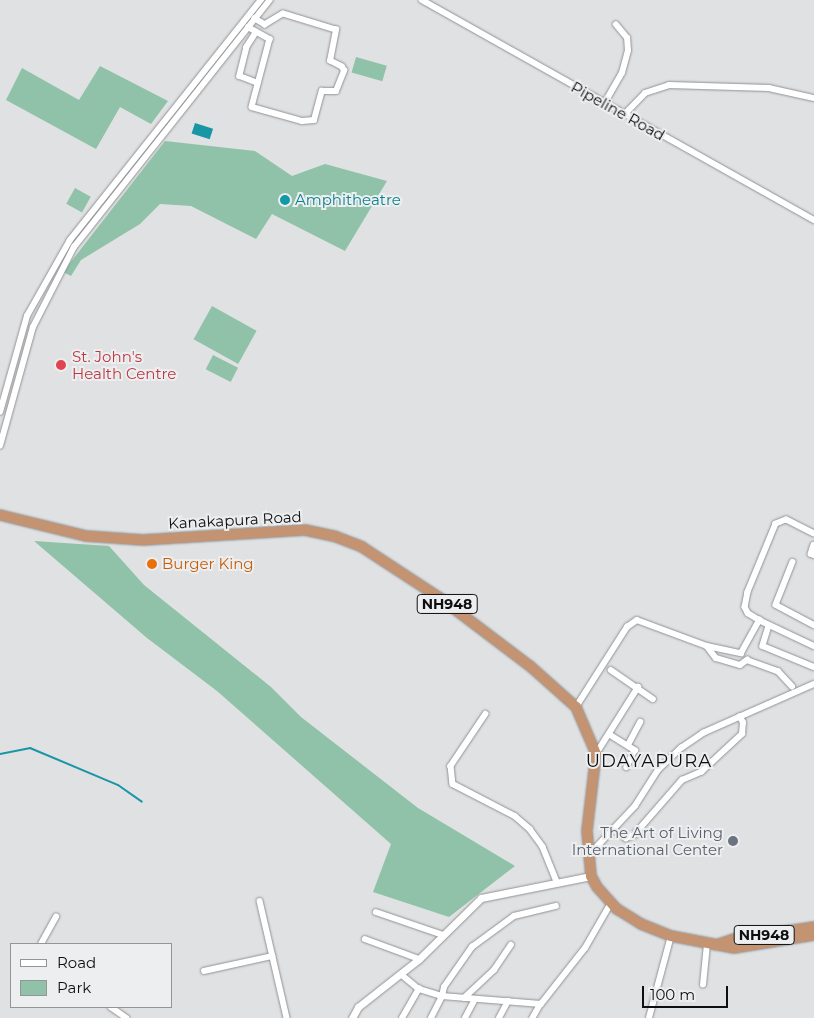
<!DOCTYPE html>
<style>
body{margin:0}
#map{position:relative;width:814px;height:1018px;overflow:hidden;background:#e0e1e3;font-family:Montserrat,sans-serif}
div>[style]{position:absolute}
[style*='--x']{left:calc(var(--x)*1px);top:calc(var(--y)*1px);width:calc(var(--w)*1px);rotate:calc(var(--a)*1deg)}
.green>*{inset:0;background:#8fc2a8;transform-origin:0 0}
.water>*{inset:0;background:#1996a6;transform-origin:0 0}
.stream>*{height:2px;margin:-1px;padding:0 1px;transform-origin:1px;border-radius:1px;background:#1996a6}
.roads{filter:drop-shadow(0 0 1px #919294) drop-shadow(0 0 1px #919294)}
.minor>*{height:5.5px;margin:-2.75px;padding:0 2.75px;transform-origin:2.75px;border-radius:2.75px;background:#fff}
.tertiary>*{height:7px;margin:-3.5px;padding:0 3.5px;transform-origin:3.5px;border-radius:3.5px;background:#fff}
.trunk>*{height:10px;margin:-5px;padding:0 5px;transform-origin:5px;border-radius:5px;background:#c49472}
.dots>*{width:14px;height:14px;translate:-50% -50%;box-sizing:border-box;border:2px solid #edeef0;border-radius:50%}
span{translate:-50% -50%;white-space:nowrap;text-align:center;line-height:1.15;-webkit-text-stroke:4px #edeef0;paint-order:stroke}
.shield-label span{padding:1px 4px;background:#edeef0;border:1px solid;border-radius:4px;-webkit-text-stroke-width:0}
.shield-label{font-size:14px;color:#0f0f10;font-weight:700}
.street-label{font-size:15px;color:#0f0f10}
.culture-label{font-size:15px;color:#0d838f}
.left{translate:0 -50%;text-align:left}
.health-label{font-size:15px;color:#be3a42}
.food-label{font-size:15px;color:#c56008}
.worship-label{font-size:15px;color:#5b616d}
.right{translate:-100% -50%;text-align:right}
.quarter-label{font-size:18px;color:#0f0f10;letter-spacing:1px}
.legend{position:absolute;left:10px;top:943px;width:162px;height:65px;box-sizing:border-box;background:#edeef0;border:1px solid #949596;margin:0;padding:6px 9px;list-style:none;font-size:15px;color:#0f0f10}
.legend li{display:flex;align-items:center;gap:10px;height:25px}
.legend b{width:25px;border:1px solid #949596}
.scale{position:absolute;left:642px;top:986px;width:86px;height:22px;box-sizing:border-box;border:2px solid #0f0f10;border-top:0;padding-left:6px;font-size:15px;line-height:18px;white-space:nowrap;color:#0f0f10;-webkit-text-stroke:4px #edeef0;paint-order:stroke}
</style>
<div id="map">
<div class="green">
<i style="left:356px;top:57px;width:32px;height:16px;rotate:16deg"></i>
<i style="clip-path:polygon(100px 66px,168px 101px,151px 124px,120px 107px,96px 149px,6px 100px,22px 68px,79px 100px)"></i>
<i style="clip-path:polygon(165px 141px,255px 151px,292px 176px,325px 164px,387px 181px,345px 251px,272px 214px,256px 239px,191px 206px,160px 204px,140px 224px,81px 260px,71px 276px,63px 272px)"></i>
<i style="left:75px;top:188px;width:18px;height:18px;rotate:29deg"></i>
<i style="left:212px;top:306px;width:51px;height:38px;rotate:29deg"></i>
<i style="left:213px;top:355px;width:28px;height:16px;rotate:27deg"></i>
<i style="clip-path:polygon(34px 541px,109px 546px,144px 585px,271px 687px,301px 717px,418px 808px,515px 866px,449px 917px,373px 892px,391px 844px,217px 691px,147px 638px)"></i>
</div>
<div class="water">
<i style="left:195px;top:123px;width:19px;height:11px;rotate:18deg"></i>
</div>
<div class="stream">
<i style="--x:0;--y:754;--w:31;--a:-11"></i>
<i style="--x:30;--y:748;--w:95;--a:22.8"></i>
<i style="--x:118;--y:785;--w:29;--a:35"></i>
</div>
<div class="roads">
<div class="minor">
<i style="--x:422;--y:0;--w:450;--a:29.3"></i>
<i style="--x:248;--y:27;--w:25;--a:29"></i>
<i style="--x:270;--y:39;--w:70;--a:104.8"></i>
<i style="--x:252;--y:107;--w:52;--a:15.6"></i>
<i style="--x:302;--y:121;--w:12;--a:-5"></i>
<i style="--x:314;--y:120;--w:30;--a:-75"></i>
<i style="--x:322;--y:91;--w:14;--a:0"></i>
<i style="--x:336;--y:91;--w:22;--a:-68"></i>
<i style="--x:344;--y:71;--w:4;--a:-117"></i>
<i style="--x:342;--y:67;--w:13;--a:-153"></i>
<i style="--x:330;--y:61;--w:32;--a:-79"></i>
<i style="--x:336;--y:30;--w:55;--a:-163.2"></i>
<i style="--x:283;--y:14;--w:21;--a:149"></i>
<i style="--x:265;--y:25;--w:12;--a:-149"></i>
<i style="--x:256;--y:33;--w:17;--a:123"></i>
<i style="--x:247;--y:47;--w:30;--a:104"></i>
<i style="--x:240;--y:76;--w:19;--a:21"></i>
<i style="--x:604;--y:104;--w:36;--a:-60"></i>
<i style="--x:622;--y:73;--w:23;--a:-75"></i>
<i style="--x:628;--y:51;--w:13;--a:-94"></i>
<i style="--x:627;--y:38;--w:17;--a:-130"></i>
<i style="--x:624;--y:115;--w:30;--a:-46"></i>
<i style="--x:645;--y:93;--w:25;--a:-18"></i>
<i style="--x:669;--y:85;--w:100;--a:1.7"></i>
<i style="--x:769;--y:88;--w:46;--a:12.5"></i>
<i style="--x:0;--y:412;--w:100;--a:-74.3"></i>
<i style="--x:27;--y:316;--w:87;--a:-60.5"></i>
<i style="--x:70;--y:240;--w:307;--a:-51.5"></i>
<i style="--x:0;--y:446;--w:123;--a:-74.5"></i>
<i style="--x:33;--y:327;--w:90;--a:-62.9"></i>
<i style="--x:74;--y:247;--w:315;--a:-51.6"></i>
<i style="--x:814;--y:534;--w:31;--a:-153"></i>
<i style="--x:786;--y:520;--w:11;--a:158"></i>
<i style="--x:776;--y:524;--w:74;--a:112.4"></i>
<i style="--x:748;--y:592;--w:15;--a:101"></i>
<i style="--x:745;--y:607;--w:7;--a:63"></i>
<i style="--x:748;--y:613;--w:13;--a:32"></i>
<i style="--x:759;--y:620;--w:61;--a:25.3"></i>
<i style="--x:814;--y:545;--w:9;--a:108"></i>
<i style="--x:811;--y:554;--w:3;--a:18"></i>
<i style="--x:793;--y:562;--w:46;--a:111.6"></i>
<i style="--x:776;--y:605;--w:43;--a:27.8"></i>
<i style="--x:769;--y:626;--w:21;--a:107"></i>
<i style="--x:763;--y:646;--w:55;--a:22.4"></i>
<i style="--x:707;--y:646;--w:35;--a:12"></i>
<i style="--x:741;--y:653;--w:38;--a:-61"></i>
<i style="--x:611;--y:670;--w:51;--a:34.6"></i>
<i style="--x:576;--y:707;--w:95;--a:-57.5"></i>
<i style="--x:627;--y:627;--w:12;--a:-35"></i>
<i style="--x:637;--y:620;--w:75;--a:20.4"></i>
<i style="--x:707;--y:646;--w:15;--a:53"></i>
<i style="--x:716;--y:658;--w:25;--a:16"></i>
<i style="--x:740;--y:665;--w:9;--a:-36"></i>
<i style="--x:747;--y:660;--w:33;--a:20"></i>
<i style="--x:778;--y:671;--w:21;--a:47"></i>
<i style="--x:486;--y:714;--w:63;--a:123.9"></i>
<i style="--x:451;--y:766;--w:18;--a:84"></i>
<i style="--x:453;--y:784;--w:70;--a:27.3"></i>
<i style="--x:515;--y:816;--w:20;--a:41"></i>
<i style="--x:530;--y:829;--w:22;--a:54"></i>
<i style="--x:543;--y:847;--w:38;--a:68"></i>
<i style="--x:609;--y:734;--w:31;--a:32"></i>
<i style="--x:635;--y:750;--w:19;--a:115"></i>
<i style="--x:628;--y:745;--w:26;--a:-62"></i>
<i style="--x:596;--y:754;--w:79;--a:-57.9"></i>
<i style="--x:613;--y:829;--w:16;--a:35"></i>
<i style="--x:626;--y:838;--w:9;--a:-21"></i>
<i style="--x:634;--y:835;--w:73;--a:-48.9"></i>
<i style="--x:682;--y:780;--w:21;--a:-23"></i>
<i style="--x:701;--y:772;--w:56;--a:-42.8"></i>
<i style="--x:742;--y:734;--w:11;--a:-85"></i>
<i style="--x:743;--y:723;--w:7;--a:-117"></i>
<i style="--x:589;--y:855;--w:67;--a:-46.8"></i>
<i style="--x:635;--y:806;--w:43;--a:-57.4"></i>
<i style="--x:658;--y:770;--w:32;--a:-44"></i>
<i style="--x:681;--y:748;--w:27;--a:-34"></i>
<i style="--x:703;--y:733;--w:121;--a:-23.8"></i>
<i style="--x:260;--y:901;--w:120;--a:77"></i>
<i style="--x:376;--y:912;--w:71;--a:18.9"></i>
<i style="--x:365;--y:939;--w:58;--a:20.3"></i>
<i style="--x:41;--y:944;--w:31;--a:-61"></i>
<i style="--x:204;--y:971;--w:70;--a:-12.4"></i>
<i style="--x:401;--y:974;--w:23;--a:40"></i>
<i style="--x:419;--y:989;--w:24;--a:17"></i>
<i style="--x:442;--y:996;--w:9;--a:-77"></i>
<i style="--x:444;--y:987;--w:49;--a:-55"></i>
<i style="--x:472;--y:947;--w:52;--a:-36.4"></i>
<i style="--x:514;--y:916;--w:43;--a:-13.4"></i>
<i style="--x:703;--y:985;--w:41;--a:-84.4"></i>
<i style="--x:464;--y:998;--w:41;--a:-43"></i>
<i style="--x:494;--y:970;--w:30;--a:-56"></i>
<i style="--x:541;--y:1004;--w:71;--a:-51.8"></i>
<i style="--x:585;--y:948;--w:52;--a:-60"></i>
<i style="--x:111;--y:1007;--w:19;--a:35"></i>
<i style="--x:402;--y:1018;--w:34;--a:-60"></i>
<i style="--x:431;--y:1018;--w:25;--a:-63"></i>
<i style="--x:442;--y:996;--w:99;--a:4.6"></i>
<i style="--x:541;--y:1004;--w:16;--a:120"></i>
<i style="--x:465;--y:1018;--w:21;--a:-62"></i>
<i style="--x:499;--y:1018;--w:19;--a:-62"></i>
<i style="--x:649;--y:1018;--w:85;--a:-75"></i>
</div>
<div class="tertiary">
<i style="--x:352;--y:1018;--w:13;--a:-61"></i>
<i style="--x:358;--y:1007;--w:78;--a:-38.2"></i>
<i style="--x:419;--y:959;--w:87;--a:-44.5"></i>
<i style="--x:481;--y:898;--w:112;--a:-11.3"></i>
</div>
<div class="trunk">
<i style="--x:0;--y:515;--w:89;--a:13.7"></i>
<i style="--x:86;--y:536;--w:57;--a:4"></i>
<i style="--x:143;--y:540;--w:162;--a:-3.5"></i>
<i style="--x:305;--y:530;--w:30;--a:12"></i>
<i style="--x:334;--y:536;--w:30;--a:21"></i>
<i style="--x:362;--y:547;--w:93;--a:33.2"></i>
<i style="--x:440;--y:598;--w:113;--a:37.1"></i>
<i style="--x:530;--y:666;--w:62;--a:41.7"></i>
<i style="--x:576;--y:707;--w:51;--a:66.9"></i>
<i style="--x:596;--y:754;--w:78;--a:96.7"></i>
<i style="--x:587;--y:831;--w:45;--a:84.9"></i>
<i style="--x:591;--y:876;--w:13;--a:61"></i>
<i style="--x:597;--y:887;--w:30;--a:48"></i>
<i style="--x:617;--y:909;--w:28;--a:32"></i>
<i style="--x:641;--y:924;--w:32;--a:22"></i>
<i style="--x:671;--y:936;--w:64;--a:10.8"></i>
<i style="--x:734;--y:948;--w:81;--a:-9.2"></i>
<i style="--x:716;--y:945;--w:19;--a:-18"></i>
<i style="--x:734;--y:939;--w:81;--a:-8.5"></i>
</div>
</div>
<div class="dots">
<i style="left:285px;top:200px;background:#0f9aa8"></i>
<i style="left:61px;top:365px;background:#e0444e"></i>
<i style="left:152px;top:564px;background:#e8710a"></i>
<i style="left:733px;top:841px;background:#6b7280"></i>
</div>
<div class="shield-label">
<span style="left:447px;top:604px">NH948</span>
<span style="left:764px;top:935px">NH948</span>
</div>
<div class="street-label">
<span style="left:618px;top:111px;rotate:29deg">Pipeline Road</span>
<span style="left:235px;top:520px;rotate:-3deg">Kanakapura Road</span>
</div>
<div class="culture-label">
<span class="left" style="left:295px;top:200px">Amphitheatre</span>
</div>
<div class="health-label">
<span class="left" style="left:72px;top:365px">St. John's<br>Health Centre</span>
</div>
<div class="food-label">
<span class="left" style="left:162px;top:564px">Burger King</span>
</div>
<div class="worship-label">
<span class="right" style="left:723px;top:841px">The Art of Living<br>International Center</span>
</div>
<div class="quarter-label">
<span style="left:649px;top:761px">UDAYAPURA</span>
</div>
<ul class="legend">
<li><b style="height:6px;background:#fff"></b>Road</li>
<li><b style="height:14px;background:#8fc2a8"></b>Park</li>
</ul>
<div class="scale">100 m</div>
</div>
